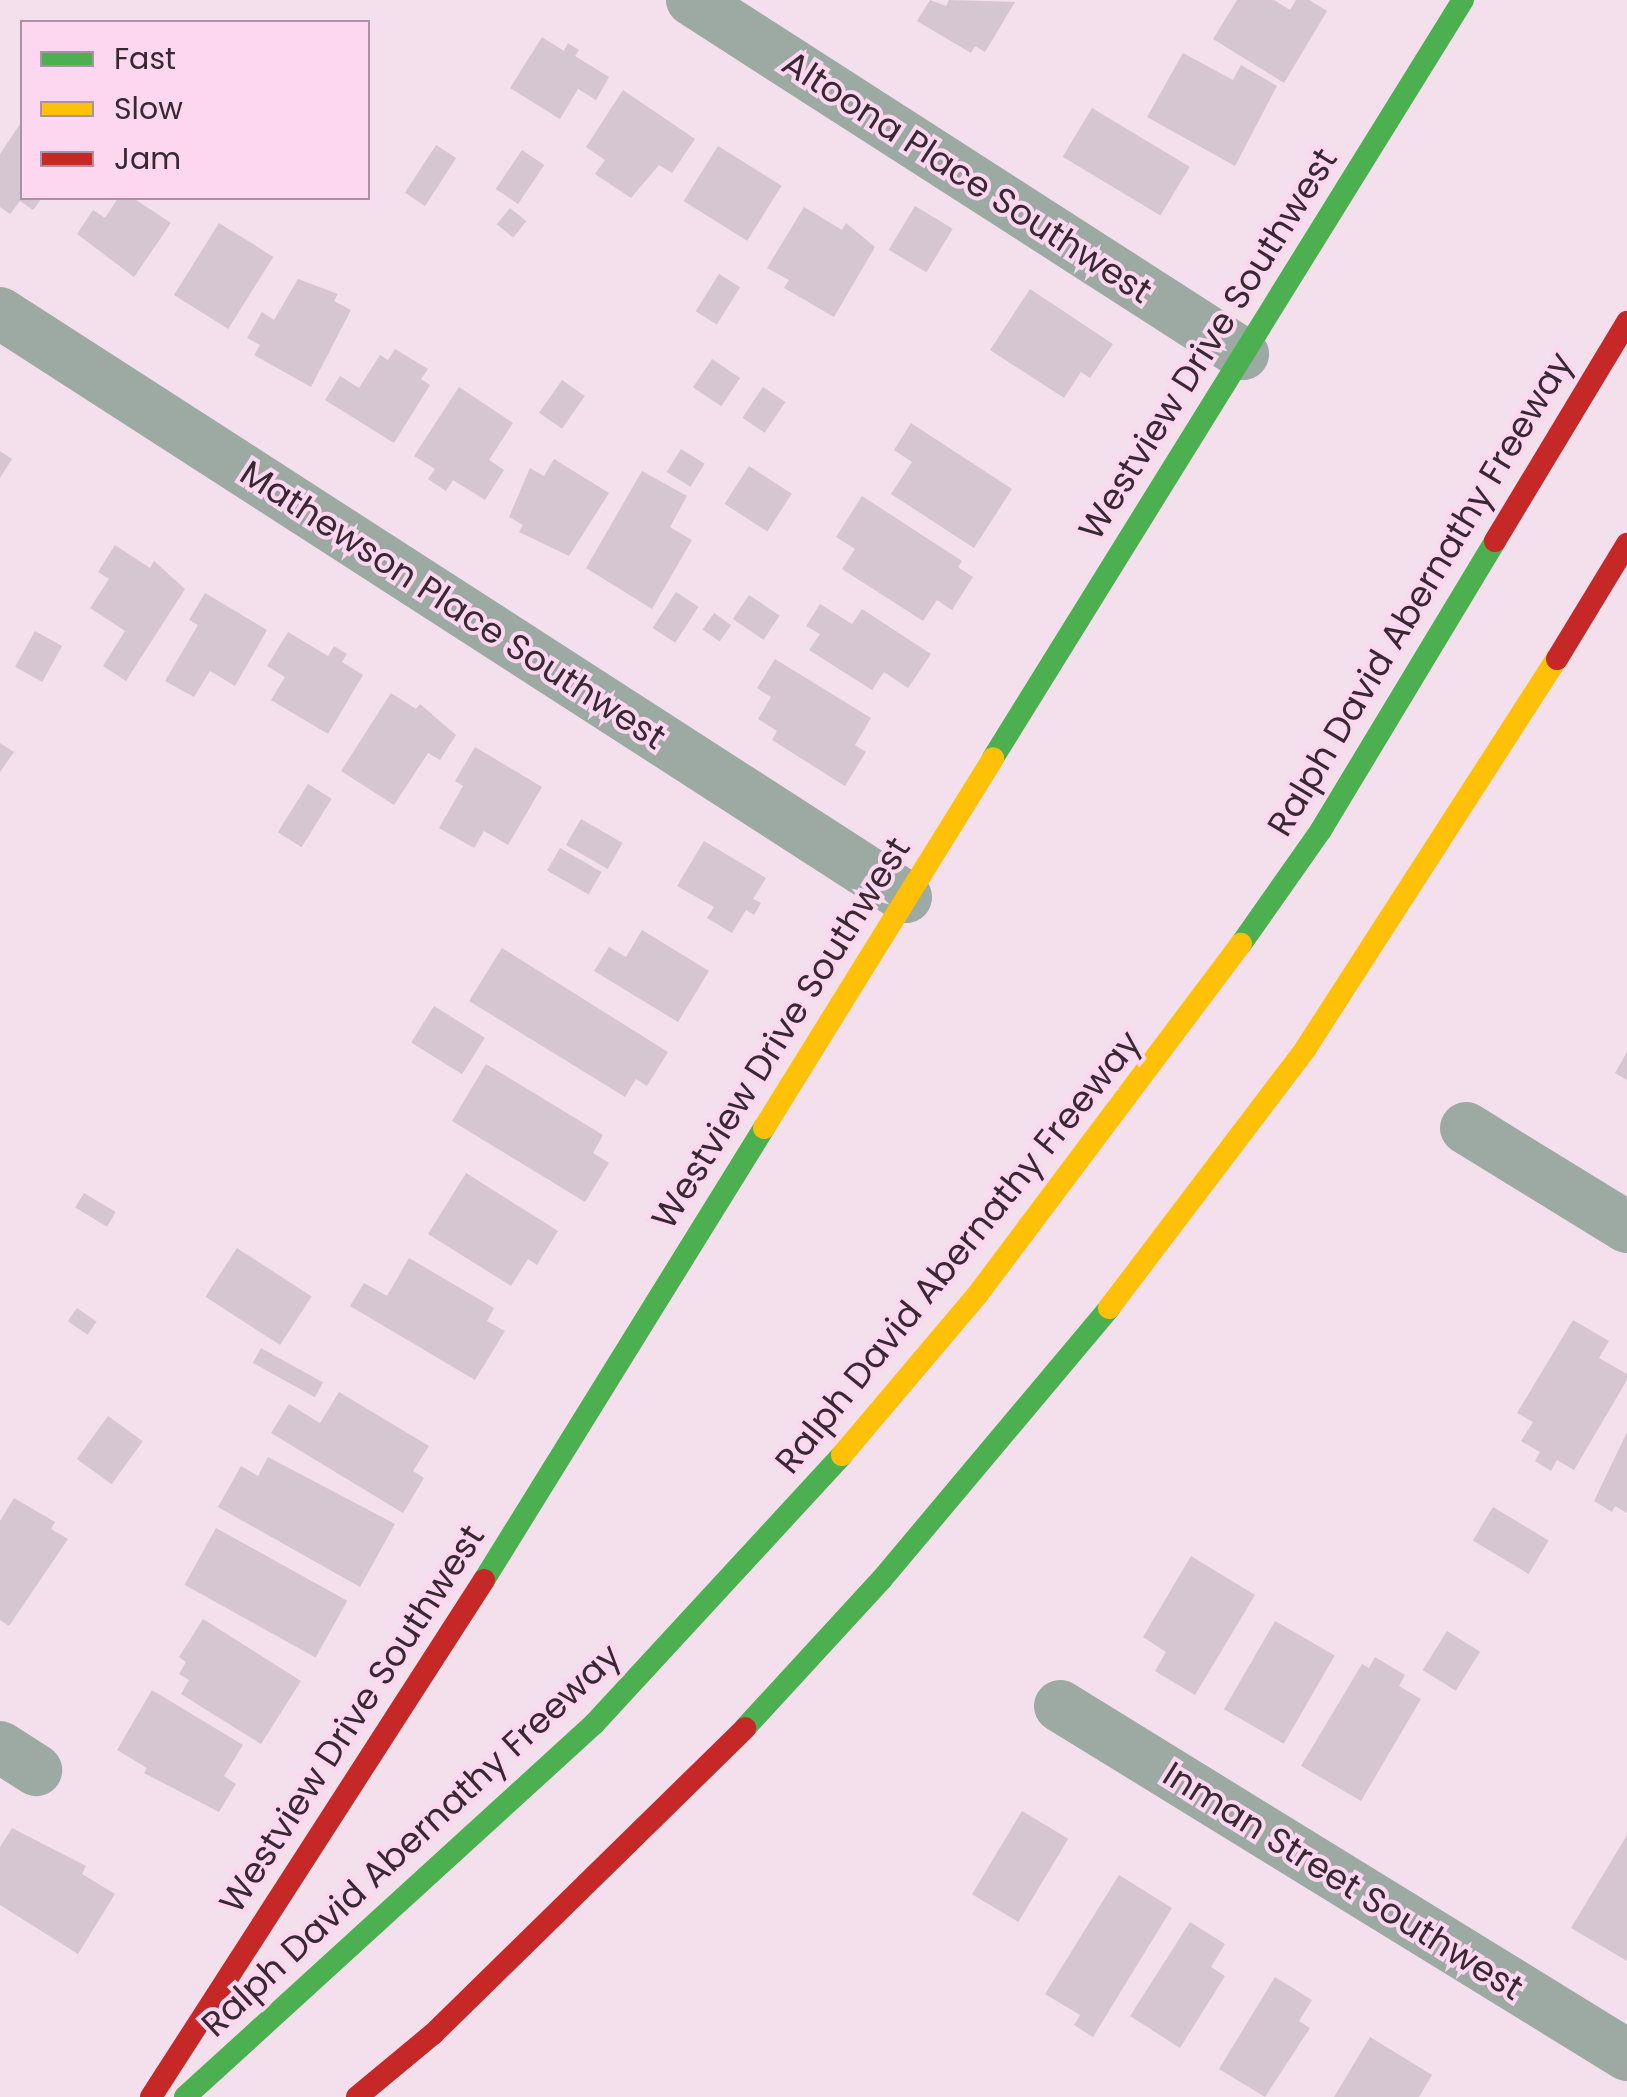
<!DOCTYPE html>
<style>
body{margin:0}
#map{position:relative;width:1627px;height:2097px;overflow:hidden;background:#f4dfed;font-family:Poppins,sans-serif}
div>[style]{position:absolute}
[style*='--x']{left:calc(var(--x)*1px);top:calc(var(--y)*1px);width:calc(var(--w)*1px);rotate:calc(var(--a)*1deg)}
.building>*{inset:0;background:#d6c6d1;transform-origin:0 0}
.street>*{height:52px;margin:-26px;padding:0 26px;transform-origin:26px;border-radius:26px;background:#9daaa4}
.fast>*{height:22px;margin:-11px;padding:0 11px;transform-origin:11px;border-radius:11px;background:#4caf50}
.slow>*{height:22px;margin:-11px;padding:0 11px;transform-origin:11px;border-radius:11px;background:#ffc107}
.jam>*{height:22px;margin:-11px;padding:0 11px;transform-origin:11px;border-radius:11px;background:#c62828}
span{translate:-50% -50%;white-space:nowrap;text-align:center;line-height:1.15;-webkit-text-stroke:8px #fdd6f0;paint-order:stroke}
.street-label{font-size:35px;color:#372832}
.legend{position:absolute;left:20px;top:20px;width:350px;height:180px;box-sizing:border-box;background:#fdd6f0;border:2px solid #ae90a4;margin:0;padding:12px 18px;list-style:none;font-size:30px;color:#372832}
.legend li{display:flex;align-items:center;gap:20px;height:50px}
.legend b{width:50px;border:2px solid #ae90a4}
</style>
<div id="map">
<div class="building">
<i style="clip-path:polygon(930px 0,946px 6px,949px 0,1015px 2px,985px 52px,975px 46px,971px 53px,917px 21px)"></i>
<i style="clip-path:polygon(1237px 0,1274px 0,1290px 10px,1296px 0,1309px 0,1327px 11px,1284px 83px,1213px 39px)"></i>
<i style="clip-path:polygon(542px 37px,564px 51px,568px 43px,579px 50px,575px 56px,609px 77px,596px 100px,578px 89px,560px 119px,510px 88px)"></i>
<i style="clip-path:polygon(1183px 53px,1233px 80px,1241px 65px,1277px 86px,1235px 166px,1147px 117px)"></i>
<i style="clip-path:polygon(623px 90px,695px 139px,672px 173px,659px 165px,631px 198px,595px 174px,605px 160px,586px 147px)"></i>
<i style="left:1092px;top:108px;width:114px;height:57px;rotate:31deg"></i>
<i style="clip-path:polygon(22px 121px,22px 198px,42px 198px,33px 210px,20px 201px,10px 214px,0 207px,0 154px)"></i>
<i style="left:436px;top:145px;width:24px;height:57px;rotate:33deg"></i>
<i style="left:718px;top:146px;width:75px;height:65px;rotate:32deg"></i>
<i style="left:522px;top:150px;width:27px;height:47px;rotate:34deg"></i>
<i style="clip-path:polygon(118px 198px,133px 198px,171px 223px,134px 277px,77px 234px,93px 210px,105px 218px)"></i>
<i style="left:915px;top:206px;width:44px;height:51px;rotate:31deg"></i>
<i style="clip-path:polygon(804px 207px,842px 230px,846px 223px,875px 247px,834px 317px,784px 288px,789px 280px,767px 268px)"></i>
<i style="left:510px;top:208px;width:21px;height:21px;rotate:39deg"></i>
<i style="left:219px;top:223px;width:64px;height:85px;rotate:32deg"></i>
<i style="left:719px;top:274px;width:25px;height:44px;rotate:32deg"></i>
<i style="clip-path:polygon(298px 279px,338px 294px,334px 301px,351px 310px,311px 387px,254px 355px,260px 345px,247px 338px,262px 312px,274px 320px)"></i>
<i style="clip-path:polygon(1030px 289px,1113px 344px,1090px 378px,1081px 372px,1064px 398px,990px 350px)"></i>
<i style="clip-path:polygon(395px 349px,428px 369px,421px 379px,430px 385px,394px 443px,325px 400px,340px 376px,359px 388px,380px 355px,388px 360px)"></i>
<i style="left:712px;top:359px;width:34px;height:34px;rotate:34deg"></i>
<i style="left:562px;top:380px;width:28px;height:40px;rotate:35deg"></i>
<i style="clip-path:polygon(459px 387px,513px 423px,489px 460px,504px 470px,485px 500px,453px 480px,446px 491px,428px 479px,435px 469px,414px 456px)"></i>
<i style="left:763px;top:387px;width:27px;height:37px;rotate:34deg"></i>
<i style="clip-path:polygon(911px 423px,1012px 489px,974px 548px,891px 494px,912px 462px,894px 450px)"></i>
<i style="left:681px;top:449px;width:28px;height:27px;rotate:32deg"></i>
<i style="clip-path:polygon(0 451px,12px 459px,0 478px)"></i>
<i style="clip-path:polygon(554px 459px,609px 493px,569px 556px,519px 532px,523px 525px,509px 517px,530px 468px,544px 476px)"></i>
<i style="left:749px;top:466px;width:51px;height:45px;rotate:33deg"></i>
<i style="clip-path:polygon(642px 471px,687px 496px,670px 527px,692px 540px,652px 609px,586px 568px)"></i>
<i style="clip-path:polygon(862px 496px,962px 561px,958px 567px,973px 577px,952px 610px,937px 600px,923px 621px,842px 569px,855px 549px,836px 537px)"></i>
<i style="clip-path:polygon(115px 545px,150px 568px,154px 561px,185px 589px,126px 681px,103px 666px,125px 631px,90px 608px,109px 579px,98px 572px)"></i>
<i style="left:676px;top:592px;width:27px;height:43px;rotate:33deg"></i>
<i style="clip-path:polygon(205px 593px,267px 630px,235px 686px,210px 671px,194px 697px,165px 681px,198px 625px,189px 620px)"></i>
<i style="left:749px;top:595px;width:37px;height:29px;rotate:34deg"></i>
<i style="clip-path:polygon(820px 604px,852px 624px,862px 609px,931px 654px,908px 688px,884px 672px,872px 690px,809px 650px,820px 634px,806px 626px)"></i>
<i style="left:714px;top:613px;width:21px;height:20px;rotate:35deg"></i>
<i style="left:35px;top:631px;width:31px;height:41px;rotate:29deg"></i>
<i style="clip-path:polygon(288px 632px,328px 656px,334px 646px,347px 654px,342px 662px,363px 675px,328px 734px,271px 700px,285px 677px,267px 666px)"></i>
<i style="clip-path:polygon(775px 659px,871px 718px,855px 745px,866px 752px,845px 786px,772px 740px,777px 731px,758px 719px,771px 697px,757px 688px)"></i>
<i style="clip-path:polygon(391px 693px,416px 709px,420px 704px,456px 735px,440px 760px,428px 753px,394px 805px,341px 771px)"></i>
<i style="clip-path:polygon(0 743px,14px 752px,0 772px)"></i>
<i style="clip-path:polygon(475px 747px,542px 787px,508px 845px,484px 831px,474px 848px,439px 828px,463px 786px,455px 781px)"></i>
<i style="left:308px;top:784px;width:28px;height:57px;rotate:32deg"></i>
<i style="left:581px;top:819px;width:48px;height:30px;rotate:30deg"></i>
<i style="clip-path:polygon(704px 841px,766px 878px,753px 899px,761px 903px,754px 915px,746px 910px,732px 933px,707px 918px,714px 907px,677px 886px)"></i>
<i style="left:560px;top:848px;width:48px;height:26px;rotate:30deg"></i>
<i style="clip-path:polygon(642px 930px,709px 971px,678px 1022px,594px 971px,609px 947px,626px 957px)"></i>
<i style="clip-path:polygon(502px 948px,668px 1052px,647px 1086px,636px 1079px,625px 1097px,469px 1001px)"></i>
<i style="left:434px;top:1006px;width:60px;height:43px;rotate:32deg"></i>
<i style="clip-path:polygon(1627px 1052px,1627px 1080px,1615px 1073px)"></i>
<i style="clip-path:polygon(486px 1064px,603px 1135px,593px 1153px,609px 1163px,585px 1202px,452px 1121px)"></i>
<i style="clip-path:polygon(466px 1173px,558px 1231px,537px 1265px,528px 1259px,511px 1286px,428px 1234px)"></i>
<i style="left:84px;top:1193px;width:37px;height:17px;rotate:31deg"></i>
<i style="left:237px;top:1248px;width:89px;height:58px;rotate:33deg"></i>
<i style="clip-path:polygon(409px 1258px,494px 1308px,487px 1321px,505px 1331px,475px 1380px,350px 1306px,364px 1283px,387px 1296px)"></i>
<i style="left:77px;top:1308px;width:24px;height:16px;rotate:35deg"></i>
<i style="clip-path:polygon(1573px 1320px,1609px 1341px,1599px 1358px,1627px 1374px,1627px 1380px,1574px 1470px,1557px 1460px,1551px 1471px,1535px 1461px,1540px 1452px,1521px 1441px,1533px 1422px,1517px 1413px)"></i>
<i style="left:261px;top:1348px;width:71px;height:17px;rotate:29deg"></i>
<i style="clip-path:polygon(339px 1392px,429px 1446px,413px 1471px,424px 1478px,403px 1513px,271px 1433px,289px 1404px,320px 1423px)"></i>
<i style="left:108px;top:1416px;width:43px;height:53px;rotate:36deg"></i>
<i style="clip-path:polygon(1627px 1432px,1627px 1513px,1615px 1506px,1612px 1512px,1594px 1501px)"></i>
<i style="clip-path:polygon(268px 1457px,395px 1524px,360px 1587px,218px 1507px,241px 1466px,258px 1476px)"></i>
<i style="clip-path:polygon(14px 1498px,55px 1522px,51px 1529px,68px 1539px,9px 1626px,0 1620px,0 1521px)"></i>
<i style="left:1493px;top:1507px;width:65px;height:39px;rotate:31deg"></i>
<i style="left:216px;top:1528px;width:150px;height:65px;rotate:29deg"></i>
<i style="clip-path:polygon(1191px 1556px,1255px 1595px,1195px 1695px,1155px 1671px,1166px 1652px,1143px 1637px)"></i>
<i style="clip-path:polygon(203px 1619px,301px 1681px,261px 1744px,181px 1694px,189px 1680px,179px 1674px,186px 1662px,179px 1657px)"></i>
<i style="left:1275px;top:1621px;width:69px;height:102px;rotate:30deg"></i>
<i style="left:1447px;top:1631px;width:39px;height:46px;rotate:32deg"></i>
<i style="clip-path:polygon(1375px 1657px,1405px 1675px,1399px 1686px,1421px 1699px,1361px 1801px,1301px 1766px,1362px 1664px,1369px 1668px)"></i>
<i style="clip-path:polygon(152px 1690px,243px 1745px,224px 1776px,236px 1784px,219px 1812px,144px 1773px,147px 1768px,117px 1750px)"></i>
<i style="left:1022px;top:1811px;width:54px;height:97px;rotate:31deg"></i>
<i style="clip-path:polygon(12px 1828px,86px 1866px,82px 1874px,115px 1894px,78px 1954px,0 1905px,0 1847px)"></i>
<i style="clip-path:polygon(1627px 1835px,1627px 1961px,1571px 1928px)"></i>
<i style="clip-path:polygon(1119px 1875px,1172px 1908px,1093px 2037px,1074px 2025px,1080px 2015px,1045px 1994px)"></i>
<i style="clip-path:polygon(1190px 1922px,1225px 1944px,1211px 1967px,1225px 1976px,1180px 2048px,1130px 2016px)"></i>
<i style="clip-path:polygon(1275px 1977px,1312px 2000px,1299px 2021px,1310px 2028px,1265px 2097px,1219px 2069px)"></i>
<i style="clip-path:polygon(1370px 2037px,1432px 2075px,1419px 2097px,1334px 2097px)"></i>
</div>
<div class="street">
<i style="--x:692;--y:0;--w:655;--a:32.72"></i>
<i style="--x:0;--y:313;--w:1078;--a:32.81"></i>
<i style="--x:1466;--y:1128;--w:189;--a:31.6"></i>
<i style="--x:1060;--y:1706;--w:666;--a:31.61"></i>
<i style="--x:0;--y:1747;--w:43;--a:32.6"></i>
</div>
<div class="fast">
<i style="--x:993;--y:758;--w:892;--a:-58.2"></i>
<i style="--x:1241;--y:944;--w:139;--a:-54.9"></i>
<i style="--x:1321;--y:830;--w:337;--a:-58.9"></i>
<i style="--x:484;--y:1580;--w:532;--a:-58.22"></i>
<i style="--x:745;--y:1728;--w:202;--a:-47.4"></i>
<i style="--x:882;--y:1579;--w:354;--a:-50"></i>
<i style="--x:185;--y:2097;--w:554;--a:-42.36"></i>
<i style="--x:594;--y:1724;--w:366;--a:-47.3"></i>
</div>
<div class="slow">
<i style="--x:764;--y:1128;--w:435;--a:-58.2"></i>
<i style="--x:1109;--y:1308;--w:326;--a:-52.8"></i>
<i style="--x:1306;--y:1048;--w:463;--a:-57.2"></i>
<i style="--x:842;--y:1455;--w:211;--a:-49.8"></i>
<i style="--x:978;--y:1294;--w:438;--a:-53.1"></i>
</div>
<div class="jam">
<i style="--x:1495;--y:541;--w:256;--a:-58.9"></i>
<i style="--x:1557;--y:659;--w:135;--a:-58.7"></i>
<i style="--x:151;--y:2097;--w:615;--a:-57.21"></i>
<i style="--x:357;--y:2097;--w:99;--a:-39.7"></i>
<i style="--x:433;--y:2034;--w:437;--a:-44.4"></i>
</div>
<div class="street-label">
<span style="left:967px;top:177px;rotate:33deg">Altoona Place Southwest</span>
<span style="left:1208px;top:344px;rotate:-58deg">Westview Drive Southwest</span>
<span style="left:1420px;top:594px;rotate:-59deg">Ralph David Abernathy Freeway</span>
<span style="left:453px;top:605px;rotate:33deg">Mathewson Place Southwest</span>
<span style="left:781px;top:1033px;rotate:-58deg">Westview Drive Southwest</span>
<span style="left:958px;top:1252px;rotate:-51deg">Ralph David Abernathy Freeway</span>
<span style="left:352px;top:1719px;rotate:-57deg">Westview Drive Southwest</span>
<span style="left:411px;top:1840px;rotate:-43deg">Ralph David Abernathy Freeway</span>
<span style="left:1343px;top:1881px;rotate:32deg">Inman Street Southwest</span>
</div>
<ul class="legend">
<li><b style="height:12px;background:#4caf50"></b>Fast</li>
<li><b style="height:12px;background:#ffc107"></b>Slow</li>
<li><b style="height:12px;background:#c62828"></b>Jam</li>
</ul>
</div>
